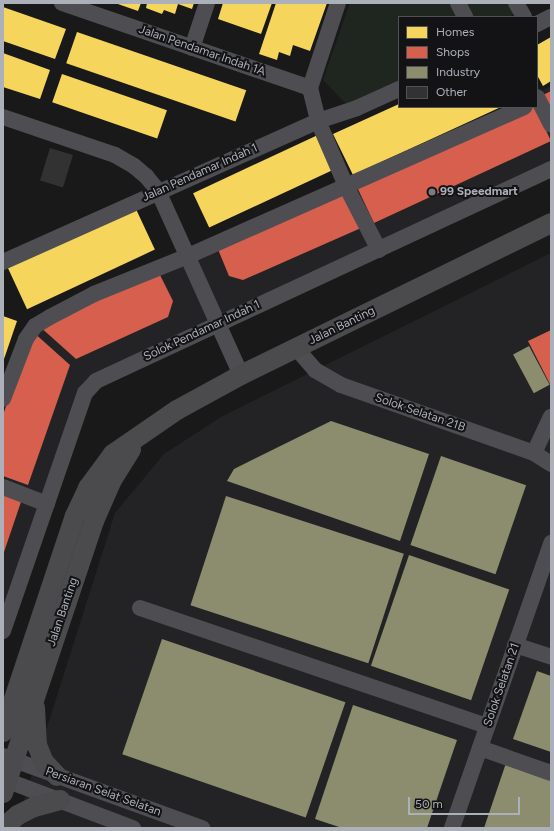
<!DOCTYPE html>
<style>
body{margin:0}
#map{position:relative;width:554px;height:831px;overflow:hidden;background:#191919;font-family:Figtree,sans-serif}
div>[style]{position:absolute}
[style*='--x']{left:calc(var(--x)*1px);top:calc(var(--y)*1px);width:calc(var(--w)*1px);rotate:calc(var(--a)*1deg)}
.built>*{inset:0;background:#232325}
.green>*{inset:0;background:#1f2620}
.homes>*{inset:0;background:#f6d55c;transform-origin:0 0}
.shops>*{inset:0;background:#d6604d}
.industry>*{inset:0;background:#8c8c6e;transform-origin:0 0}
.building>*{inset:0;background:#323233;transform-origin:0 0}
.minor>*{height:16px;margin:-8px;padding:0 8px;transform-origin:8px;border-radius:8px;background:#4e4e52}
.major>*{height:20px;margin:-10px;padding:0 10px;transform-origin:10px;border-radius:10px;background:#4b4b4e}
.dots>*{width:11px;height:11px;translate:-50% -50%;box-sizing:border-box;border:2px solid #131315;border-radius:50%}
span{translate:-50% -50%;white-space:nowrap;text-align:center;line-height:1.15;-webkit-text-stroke:4px #131315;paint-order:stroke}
.street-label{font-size:12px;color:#acb0b8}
.poi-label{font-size:12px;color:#acb0b8;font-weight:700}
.left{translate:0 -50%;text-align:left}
.frame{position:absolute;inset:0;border:4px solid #acb0b8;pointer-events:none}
.legend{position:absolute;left:398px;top:16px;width:140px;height:92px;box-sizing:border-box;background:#131315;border:1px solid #505256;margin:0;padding:5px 7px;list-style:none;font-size:12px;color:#acb0b8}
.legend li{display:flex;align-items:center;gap:8px;height:20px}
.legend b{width:20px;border:1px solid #505256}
.scale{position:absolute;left:408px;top:797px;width:112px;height:18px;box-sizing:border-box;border:2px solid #acb0b8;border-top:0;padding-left:5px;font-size:12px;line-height:14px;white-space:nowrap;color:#acb0b8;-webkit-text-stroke:3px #131315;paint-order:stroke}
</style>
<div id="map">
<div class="built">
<i style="clip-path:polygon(551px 86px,551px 163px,92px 377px,3px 612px,3px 408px,26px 343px,36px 329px,537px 107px,537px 93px)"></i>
<i style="clip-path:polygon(551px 253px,551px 828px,15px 828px,115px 513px,164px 454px,221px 417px)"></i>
</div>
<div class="green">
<i style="clip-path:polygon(350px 3px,507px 3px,513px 13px,512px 17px,399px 17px,399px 84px,349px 107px,323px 80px)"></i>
</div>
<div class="homes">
<i style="clip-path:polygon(115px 3px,141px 3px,138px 11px)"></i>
<i style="clip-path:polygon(147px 3px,194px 3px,192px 9px,178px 4px,175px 14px,164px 10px,162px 14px,146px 8px)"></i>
<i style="clip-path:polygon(223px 3px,272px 3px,261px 34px,218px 19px)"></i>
<i style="clip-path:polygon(276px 3px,327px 3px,310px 51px,293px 45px,290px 56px,279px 52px,277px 60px,259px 54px)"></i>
<i style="clip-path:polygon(3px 7px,66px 29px,55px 59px,3px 41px)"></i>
<i style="left:77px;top:32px;width:179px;height:33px;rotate:19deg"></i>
<i style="clip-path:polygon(551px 37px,551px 81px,543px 86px,537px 75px,537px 45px)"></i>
<i style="clip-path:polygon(3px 53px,50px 70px,40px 99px,3px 87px)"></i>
<i style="left:62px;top:74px;width:111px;height:30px;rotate:19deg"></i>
<i style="clip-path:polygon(399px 104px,399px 107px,501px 107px,353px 175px,333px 134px)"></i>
<i style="left:320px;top:134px;width:38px;height:140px;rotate:65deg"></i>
<i style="left:135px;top:207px;width:47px;height:141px;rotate:65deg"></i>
<i style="clip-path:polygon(3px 316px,17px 321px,3px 362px)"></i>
</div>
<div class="shops">
<i style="clip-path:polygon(551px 91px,551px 114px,541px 96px)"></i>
<i style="clip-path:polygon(522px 107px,535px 107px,551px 141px,374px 223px,356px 185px)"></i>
<i style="clip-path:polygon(342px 186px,361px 228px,243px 280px,229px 276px,215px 242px)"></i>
<i style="clip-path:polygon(157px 269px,173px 301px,168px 317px,76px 359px,38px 325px)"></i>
<i style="clip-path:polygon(551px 330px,551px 386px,528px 341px)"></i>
<i style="clip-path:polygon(32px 331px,70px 365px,28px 485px,3px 476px,3px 415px)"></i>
<i style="clip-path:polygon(3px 489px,23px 496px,3px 555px)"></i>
</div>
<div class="industry">
<i style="left:529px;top:346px;width:44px;height:18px;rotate:62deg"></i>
<i style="clip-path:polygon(331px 421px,429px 454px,400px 541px,227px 481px,234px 469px)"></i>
<i style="left:441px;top:456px;width:90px;height:94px;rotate:19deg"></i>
<i style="left:226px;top:496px;width:187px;height:115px;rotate:18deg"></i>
<i style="left:409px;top:555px;width:106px;height:117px;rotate:19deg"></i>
<i style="left:162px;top:639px;width:194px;height:122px;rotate:19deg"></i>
<i style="clip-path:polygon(537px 671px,551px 676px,551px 752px,513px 739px)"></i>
<i style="clip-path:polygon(353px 705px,457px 740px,427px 828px,342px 828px,315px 819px)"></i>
<i style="clip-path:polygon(506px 763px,551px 778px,551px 828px,484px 828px)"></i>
</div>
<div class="building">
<i style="left:50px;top:148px;width:24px;height:34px;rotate:17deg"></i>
</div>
<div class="minor">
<i style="--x:62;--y:3;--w:262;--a:18.9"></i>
<i style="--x:310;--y:88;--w:34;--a:76"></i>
<i style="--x:318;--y:121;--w:71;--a:66.7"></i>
<i style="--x:346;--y:186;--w:72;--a:62.7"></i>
<i style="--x:458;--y:3;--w:16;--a:63"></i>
<i style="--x:516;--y:3;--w:16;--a:60"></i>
<i style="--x:537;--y:24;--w:16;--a:-27"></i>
<i style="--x:192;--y:48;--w:47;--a:-71.6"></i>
<i style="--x:310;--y:88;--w:89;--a:-71.8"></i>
<i style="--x:537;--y:97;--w:31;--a:63"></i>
<i style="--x:3;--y:117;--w:118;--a:18.7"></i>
<i style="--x:115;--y:155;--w:22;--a:30"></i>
<i style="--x:134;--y:166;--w:16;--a:40"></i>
<i style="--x:146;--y:176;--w:19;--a:51"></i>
<i style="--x:158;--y:191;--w:202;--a:65.7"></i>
<i style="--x:3;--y:262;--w:345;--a:-24.1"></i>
<i style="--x:318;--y:121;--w:41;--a:-18.4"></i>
<i style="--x:357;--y:108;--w:46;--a:-24.3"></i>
<i style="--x:297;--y:349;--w:28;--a:49"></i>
<i style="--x:315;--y:370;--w:30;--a:30"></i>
<i style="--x:341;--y:385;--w:205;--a:19.4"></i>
<i style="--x:534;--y:453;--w:20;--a:33"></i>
<i style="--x:3;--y:399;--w:64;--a:-69"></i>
<i style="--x:26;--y:339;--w:16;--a:-55"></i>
<i style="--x:35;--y:326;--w:17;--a:-31"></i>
<i style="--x:50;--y:317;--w:50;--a:-27.6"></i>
<i style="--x:94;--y:294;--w:101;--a:-22"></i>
<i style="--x:188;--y:256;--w:368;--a:-23.9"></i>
<i style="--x:534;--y:453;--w:40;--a:-65"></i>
<i style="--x:3;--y:487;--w:47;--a:21.1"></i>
<i style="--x:140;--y:608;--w:367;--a:18.8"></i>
<i style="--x:3;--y:631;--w:252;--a:-71"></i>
<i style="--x:85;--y:393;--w:16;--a:-47"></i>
<i style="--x:96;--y:381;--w:502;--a:-24.98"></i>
<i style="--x:515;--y:645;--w:38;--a:18"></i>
<i style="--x:480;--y:748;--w:75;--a:19.4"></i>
<i style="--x:3;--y:756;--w:212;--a:19.9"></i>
<i style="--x:3;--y:779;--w:139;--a:20.7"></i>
<i style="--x:452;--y:828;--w:302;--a:-70.8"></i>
</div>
<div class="major">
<i style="--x:35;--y:708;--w:37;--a:87"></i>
<i style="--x:37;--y:745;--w:18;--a:68"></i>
<i style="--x:44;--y:762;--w:19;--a:47"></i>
<i style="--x:3;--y:732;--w:228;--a:-71.6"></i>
<i style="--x:75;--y:516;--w:31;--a:-65"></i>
<i style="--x:88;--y:488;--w:42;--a:-53.7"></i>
<i style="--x:113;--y:454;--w:78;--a:-34.5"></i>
<i style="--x:177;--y:410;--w:73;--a:-28.7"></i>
<i style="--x:241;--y:375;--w:345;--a:-26.1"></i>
<i style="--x:3;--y:793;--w:287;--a:-71.5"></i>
<i style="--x:94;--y:521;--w:45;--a:-66.3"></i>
<i style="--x:112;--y:480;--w:36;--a:-58"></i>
<i style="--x:3;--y:828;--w:20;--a:-41"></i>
<i style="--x:18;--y:815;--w:18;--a:-27"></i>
<i style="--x:34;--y:807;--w:27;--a:-15"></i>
</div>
<div class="dots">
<i style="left:432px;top:192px;background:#797b80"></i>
</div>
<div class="street-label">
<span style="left:202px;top:51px;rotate:19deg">Jalan Pendamar Indah 1A</span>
<span style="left:200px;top:173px;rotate:-24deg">Jalan Pendamar Indah 1</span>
<span style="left:342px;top:326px;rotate:-26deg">Jalan Banting</span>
<span style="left:202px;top:331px;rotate:-25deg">Solok Pendamar Indah 1</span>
<span style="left:420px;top:413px;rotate:19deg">Solok Selatan 21B</span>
<span style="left:63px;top:612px;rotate:-71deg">Jalan Banting</span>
<span style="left:502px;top:685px;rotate:-71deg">Solok Selatan 21</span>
<span style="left:103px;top:792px;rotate:20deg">Persiaran Selat Selatan</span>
</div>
<div class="poi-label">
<span class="left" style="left:440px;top:192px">99 Speedmart</span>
</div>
<div class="frame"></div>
<ul class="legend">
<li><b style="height:11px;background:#f6d55c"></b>Homes</li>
<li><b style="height:11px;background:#d6604d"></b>Shops</li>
<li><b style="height:11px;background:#8c8c6e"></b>Industry</li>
<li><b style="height:11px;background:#323233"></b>Other</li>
</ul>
<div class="scale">50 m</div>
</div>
